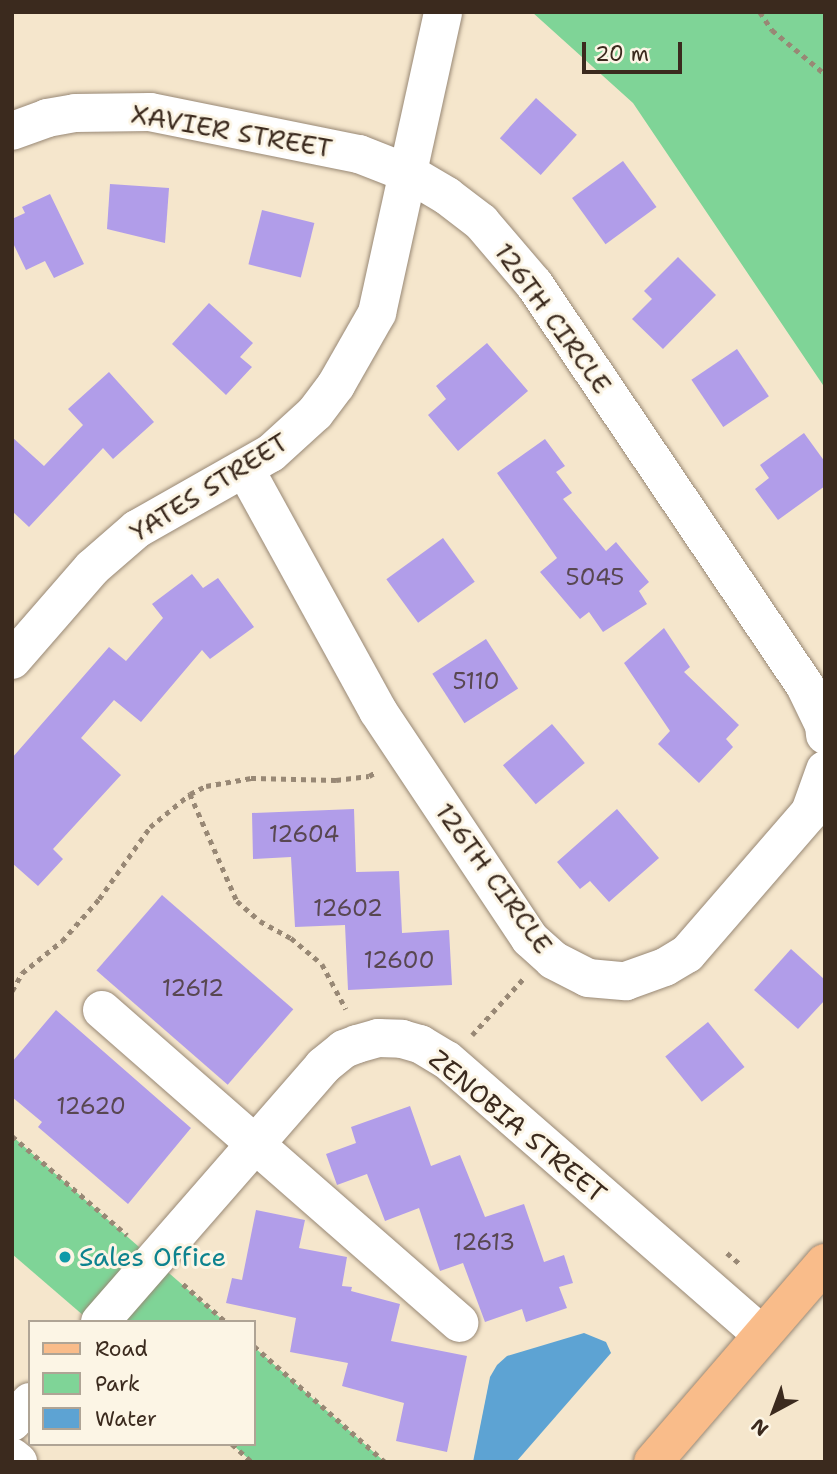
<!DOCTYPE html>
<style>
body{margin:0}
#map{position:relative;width:837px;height:1474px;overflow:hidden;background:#f5e6cc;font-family:"Shantell Sans",sans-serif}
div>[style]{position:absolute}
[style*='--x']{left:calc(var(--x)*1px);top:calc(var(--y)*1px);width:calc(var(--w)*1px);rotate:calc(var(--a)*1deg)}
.green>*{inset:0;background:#7fd497}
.water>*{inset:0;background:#5da3d3}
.building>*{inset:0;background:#b19de9;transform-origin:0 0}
.path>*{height:4.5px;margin-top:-2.25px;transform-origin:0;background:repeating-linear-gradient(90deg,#988875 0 5px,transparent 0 10px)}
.roads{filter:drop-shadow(0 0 2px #988875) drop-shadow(0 0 2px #988875)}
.minor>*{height:38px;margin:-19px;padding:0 19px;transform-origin:19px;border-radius:19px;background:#fff}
.major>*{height:38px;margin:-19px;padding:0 19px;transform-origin:19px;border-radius:19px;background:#f9bc8a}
.dots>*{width:19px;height:19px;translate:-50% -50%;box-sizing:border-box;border:4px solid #fcf5e5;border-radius:50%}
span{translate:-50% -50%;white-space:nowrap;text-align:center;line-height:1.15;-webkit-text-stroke:6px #fcf5e5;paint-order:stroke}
.number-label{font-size:23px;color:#584751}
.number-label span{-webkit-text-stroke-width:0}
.street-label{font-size:26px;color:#3b2a1e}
.culture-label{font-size:26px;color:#0d838f}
.left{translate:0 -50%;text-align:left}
.frame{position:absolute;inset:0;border:14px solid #3b2a1e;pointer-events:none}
.legend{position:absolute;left:28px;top:1320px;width:228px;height:126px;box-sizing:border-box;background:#fcf5e5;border:2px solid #afa495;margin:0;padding:9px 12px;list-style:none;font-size:21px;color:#3b2a1e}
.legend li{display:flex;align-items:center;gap:14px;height:35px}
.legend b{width:35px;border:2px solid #afa495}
.north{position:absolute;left:739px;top:1376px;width:70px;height:70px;-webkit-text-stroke:5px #fcf5e5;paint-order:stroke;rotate:221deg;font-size:19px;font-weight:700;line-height:28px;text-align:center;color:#3b2a1e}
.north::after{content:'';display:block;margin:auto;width:24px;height:32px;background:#3b2a1e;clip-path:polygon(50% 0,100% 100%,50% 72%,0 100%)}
.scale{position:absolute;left:582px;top:42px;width:100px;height:32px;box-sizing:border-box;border:4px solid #3b2a1e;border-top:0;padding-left:9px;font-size:21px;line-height:24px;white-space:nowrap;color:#3b2a1e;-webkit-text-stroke:5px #fcf5e5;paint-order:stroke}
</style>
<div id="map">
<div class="green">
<i style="clip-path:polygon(532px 12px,825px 12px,825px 388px,633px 103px)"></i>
<i style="clip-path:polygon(12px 1136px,225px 1322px,91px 1322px,12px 1254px)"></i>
<i style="clip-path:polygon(254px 1347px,385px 1462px,252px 1462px,232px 1444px,254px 1444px)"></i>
</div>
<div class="water">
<i style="clip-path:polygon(584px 1333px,606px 1342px,611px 1353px,516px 1462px,473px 1462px,490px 1377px,497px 1365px,507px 1356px)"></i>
</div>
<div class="building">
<i style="left:536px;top:98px;width:55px;height:54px;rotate:42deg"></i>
<i style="left:623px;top:161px;width:57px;height:63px;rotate:54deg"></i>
<i style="clip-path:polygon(110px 184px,169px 188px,165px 243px,107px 229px)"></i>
<i style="clip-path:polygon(50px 194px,84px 264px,54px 278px,45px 261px,26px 270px,12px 241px,12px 219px,25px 213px,22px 207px)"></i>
<i style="left:262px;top:210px;width:54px;height:56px;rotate:14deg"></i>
<i style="clip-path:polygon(678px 257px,716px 295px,663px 349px,632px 319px,652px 299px,644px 291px)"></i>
<i style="clip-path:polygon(209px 303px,253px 343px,240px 357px,252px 367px,226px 395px,172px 344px)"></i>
<i style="clip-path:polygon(487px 343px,528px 391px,458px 451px,428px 415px,446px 399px,436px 386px)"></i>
<i style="left:737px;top:349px;width:57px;height:55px;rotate:56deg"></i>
<i style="clip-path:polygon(109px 372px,154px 422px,113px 459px,103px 448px,29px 527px,12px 511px,12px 437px,44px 466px,83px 425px,68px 409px)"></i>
<i style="clip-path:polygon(804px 433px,825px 462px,825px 486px,778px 520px,755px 489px,769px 478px,760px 465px)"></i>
<i style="clip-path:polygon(545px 439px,565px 466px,556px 472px,572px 493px,563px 499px,606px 551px,616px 542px,649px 582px,639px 591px,647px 604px,603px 632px,589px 612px,580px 619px,540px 572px,557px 558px,497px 473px)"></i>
<i style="left:443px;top:538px;width:54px;height:70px;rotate:54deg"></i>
<i style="clip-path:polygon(192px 574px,203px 588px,218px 578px,254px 627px,210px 659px,202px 650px,141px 722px,114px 700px,81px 738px,121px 775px,53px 849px,63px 859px,38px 886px,12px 863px,12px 758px,109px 647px,126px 661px,163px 618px,152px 604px)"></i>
<i style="clip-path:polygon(664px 628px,690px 667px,684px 672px,739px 725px,726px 739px,733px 747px,699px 783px,658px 744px,670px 731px,624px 663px)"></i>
<i style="left:486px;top:639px;width:59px;height:64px;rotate:57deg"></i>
<i style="left:552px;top:724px;width:51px;height:64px;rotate:50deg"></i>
<i style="clip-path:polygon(354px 809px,356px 872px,399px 871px,402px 933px,449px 930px,452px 985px,348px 990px,345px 925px,295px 927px,291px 857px,253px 859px,252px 813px)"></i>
<i style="clip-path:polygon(617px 809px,659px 858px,609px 902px,590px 881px,580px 889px,557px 862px)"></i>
<i style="left:162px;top:895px;width:174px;height:100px;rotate:41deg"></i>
<i style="clip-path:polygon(791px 949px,825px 980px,825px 1000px,798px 1029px,754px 990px)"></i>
<i style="clip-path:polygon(56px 1010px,191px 1128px,128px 1204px,38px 1127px,42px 1122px,12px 1097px,12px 1062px)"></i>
<i style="left:708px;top:1022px;width:58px;height:55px;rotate:51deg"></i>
<i style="clip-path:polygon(410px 1106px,431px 1166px,460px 1155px,485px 1217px,524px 1204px,544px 1262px,564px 1255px,573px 1283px,559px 1287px,567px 1308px,526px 1322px,522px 1309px,485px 1322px,463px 1263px,440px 1271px,419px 1208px,385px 1221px,367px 1174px,337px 1185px,326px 1154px,356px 1143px,351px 1127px)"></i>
<i style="clip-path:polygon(256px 1210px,305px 1220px,299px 1248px,347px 1257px,342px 1286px,352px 1287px,351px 1291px,400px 1304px,391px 1341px,467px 1356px,447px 1452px,396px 1441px,404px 1403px,342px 1386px,348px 1363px,290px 1352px,296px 1318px,226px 1303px,232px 1278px,242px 1280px)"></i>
</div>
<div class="path">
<i style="--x:760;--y:12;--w:22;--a:56"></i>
<i style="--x:772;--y:30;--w:69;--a:39.7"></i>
<i style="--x:190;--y:794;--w:117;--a:66.3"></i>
<i style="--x:237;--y:901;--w:30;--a:41"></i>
<i style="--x:260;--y:921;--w:35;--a:29"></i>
<i style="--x:291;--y:938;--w:40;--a:40"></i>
<i style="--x:322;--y:964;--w:51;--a:61.9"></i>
<i style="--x:12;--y:991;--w:21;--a:-61"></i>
<i style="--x:22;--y:973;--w:51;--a:-38.7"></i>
<i style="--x:62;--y:941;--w:56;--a:-48.6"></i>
<i style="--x:99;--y:899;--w:88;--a:-54.7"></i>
<i style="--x:150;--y:827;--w:52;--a:-39.5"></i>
<i style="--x:190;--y:794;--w:18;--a:-27"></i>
<i style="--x:206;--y:786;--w:46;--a:-10.1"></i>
<i style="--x:251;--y:778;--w:85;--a:1.3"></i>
<i style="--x:336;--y:780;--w:33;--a:-7"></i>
<i style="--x:369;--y:776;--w:8;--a:-30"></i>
<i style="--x:472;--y:1035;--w:76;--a:-47.7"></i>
<i style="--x:12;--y:1136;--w:152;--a:40.7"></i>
<i style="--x:727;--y:1253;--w:17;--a:40"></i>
<i style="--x:183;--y:1284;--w:57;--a:41.5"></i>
<i style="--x:254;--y:1346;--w:175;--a:41.5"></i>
<i style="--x:232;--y:1444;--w:27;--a:42"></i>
</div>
<div class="roads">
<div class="minor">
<i style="--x:12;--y:131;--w:37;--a:-20"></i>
<i style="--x:47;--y:118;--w:28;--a:-10"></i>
<i style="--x:75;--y:113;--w:75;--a:-0.8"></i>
<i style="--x:150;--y:112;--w:213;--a:11.4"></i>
<i style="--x:359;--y:154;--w:55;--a:21.4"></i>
<i style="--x:410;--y:174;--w:43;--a:30.7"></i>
<i style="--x:447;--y:196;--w:43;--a:37.4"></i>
<i style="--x:481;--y:222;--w:82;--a:49.5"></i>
<i style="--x:534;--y:284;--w:487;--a:56"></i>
<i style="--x:806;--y:688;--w:41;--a:64.1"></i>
<i style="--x:824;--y:725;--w:10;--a:84"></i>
<i style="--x:245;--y:469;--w:276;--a:61.2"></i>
<i style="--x:378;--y:711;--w:274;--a:56.3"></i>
<i style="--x:530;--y:939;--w:31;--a:42"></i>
<i style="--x:553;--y:960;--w:39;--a:27"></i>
<i style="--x:588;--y:978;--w:38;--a:5"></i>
<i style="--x:626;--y:981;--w:41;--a:-19.7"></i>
<i style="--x:665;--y:967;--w:26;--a:-31"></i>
<i style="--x:687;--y:954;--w:188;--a:-49.1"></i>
<i style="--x:810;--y:812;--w:45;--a:-70.3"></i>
<i style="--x:12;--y:660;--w:122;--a:-49"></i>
<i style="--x:92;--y:568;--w:60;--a:-40.9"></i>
<i style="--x:137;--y:529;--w:154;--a:-29.6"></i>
<i style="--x:271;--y:453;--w:59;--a:-42.3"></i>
<i style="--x:315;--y:413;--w:35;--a:-53"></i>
<i style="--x:336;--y:385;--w:83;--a:-60.3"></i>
<i style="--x:377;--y:313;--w:308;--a:-77.6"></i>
<i style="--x:102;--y:1010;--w:475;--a:41.2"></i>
<i style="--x:100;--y:1322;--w:340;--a:-48.9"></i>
<i style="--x:323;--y:1066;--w:27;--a:-39"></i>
<i style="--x:344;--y:1049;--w:14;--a:-21"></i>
<i style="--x:357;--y:1044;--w:22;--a:-16"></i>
<i style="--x:378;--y:1038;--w:24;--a:2"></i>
<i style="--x:402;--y:1039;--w:19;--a:16"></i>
<i style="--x:420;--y:1044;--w:31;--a:31"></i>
<i style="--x:447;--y:1060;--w:418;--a:41.1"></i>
<i style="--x:12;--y:1422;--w:27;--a:-48"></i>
<i style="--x:12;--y:1457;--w:8;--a:40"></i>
</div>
<div class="major">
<i style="--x:653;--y:1462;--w:263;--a:-49.2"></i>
</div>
</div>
<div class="dots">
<i style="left:65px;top:1257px;background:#0f9aa8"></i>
</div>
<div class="number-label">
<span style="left:595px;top:577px">5045</span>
<span style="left:476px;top:681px">5110</span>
<span style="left:304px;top:834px">12604</span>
<span style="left:348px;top:908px">12602</span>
<span style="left:399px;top:960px">12600</span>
<span style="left:193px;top:988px">12612</span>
<span style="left:91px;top:1106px">12620</span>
<span style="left:484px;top:1242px">12613</span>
</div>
<div class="street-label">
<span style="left:232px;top:131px;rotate:10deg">XAVIER STREET</span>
<span style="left:553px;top:318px;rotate:54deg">126TH CIRCLE</span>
<span style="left:209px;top:487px;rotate:-32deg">YATES STREET</span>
<span style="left:494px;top:878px;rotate:54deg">126TH CIRCLE</span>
<span style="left:518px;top:1126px;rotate:40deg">ZENOBIA STREET</span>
</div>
<div class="culture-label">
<span class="left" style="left:79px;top:1257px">Sales Office</span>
</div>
<div class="frame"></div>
<ul class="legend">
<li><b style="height:9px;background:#f9bc8a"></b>Road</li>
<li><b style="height:19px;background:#7fd497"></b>Park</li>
<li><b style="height:19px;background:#5da3d3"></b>Water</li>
</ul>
<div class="north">N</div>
<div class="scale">20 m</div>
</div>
